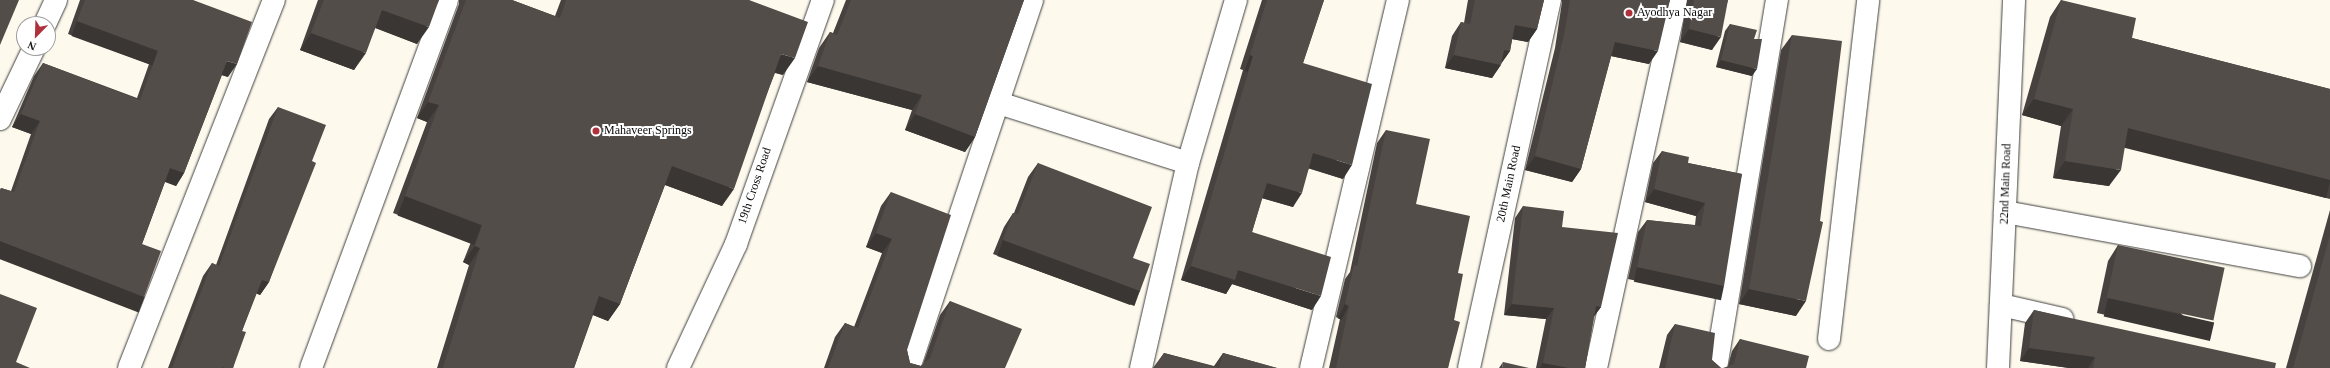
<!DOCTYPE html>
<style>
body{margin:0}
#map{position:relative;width:2330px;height:368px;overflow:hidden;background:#fdf9ec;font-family:Georgia,serif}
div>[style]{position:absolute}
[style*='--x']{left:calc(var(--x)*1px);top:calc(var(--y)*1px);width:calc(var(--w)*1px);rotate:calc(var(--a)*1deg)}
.roads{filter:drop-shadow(0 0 1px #3f3f3f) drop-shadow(0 0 1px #3f3f3f)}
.minor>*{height:22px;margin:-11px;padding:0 11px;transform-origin:11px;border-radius:11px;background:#fff}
.wall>*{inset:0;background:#47423f}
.shaded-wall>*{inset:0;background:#3a3633;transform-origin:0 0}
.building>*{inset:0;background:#534d49;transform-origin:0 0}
.dots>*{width:11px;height:11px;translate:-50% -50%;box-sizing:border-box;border:2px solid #fff;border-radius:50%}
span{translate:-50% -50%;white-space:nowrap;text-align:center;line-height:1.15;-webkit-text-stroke:4px #fff;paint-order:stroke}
.poi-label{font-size:12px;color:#0c0c0c}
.left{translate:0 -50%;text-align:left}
.street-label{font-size:12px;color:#0c0c0c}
.north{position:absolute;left:16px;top:16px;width:40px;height:40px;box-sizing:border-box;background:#fff;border:1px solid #9e9e9e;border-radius:50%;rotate:203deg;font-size:11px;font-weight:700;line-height:16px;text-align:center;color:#0c0c0c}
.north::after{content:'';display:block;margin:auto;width:14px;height:18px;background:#af313b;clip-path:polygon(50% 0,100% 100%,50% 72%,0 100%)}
</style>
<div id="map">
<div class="roads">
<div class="minor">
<i style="--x:45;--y:24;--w:26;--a:-65"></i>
<i style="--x:999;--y:103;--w:198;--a:17.6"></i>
<i style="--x:0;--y:119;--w:79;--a:-64.4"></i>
<i style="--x:2005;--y:212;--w:300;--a:10.4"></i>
<i style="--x:2001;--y:305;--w:63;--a:12.9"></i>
<i style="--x:1829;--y:339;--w:341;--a:-83.4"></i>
<i style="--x:129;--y:368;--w:396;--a:-68.5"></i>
<i style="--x:311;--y:368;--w:392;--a:-69.7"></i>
<i style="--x:678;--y:368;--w:137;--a:-64.9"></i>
<i style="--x:736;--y:244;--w:259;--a:-70.4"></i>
<i style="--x:909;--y:368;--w:388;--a:-71.5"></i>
<i style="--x:1141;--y:368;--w:210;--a:-77.1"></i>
<i style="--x:1188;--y:163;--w:170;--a:-73.6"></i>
<i style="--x:1311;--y:368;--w:378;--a:-76.7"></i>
<i style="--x:1469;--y:368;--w:377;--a:-77.6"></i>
<i style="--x:1596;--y:368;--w:377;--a:-77.7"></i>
<i style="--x:1716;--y:368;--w:373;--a:-80.6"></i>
<i style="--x:1998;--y:368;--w:368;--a:-87.5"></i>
</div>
</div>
<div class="wall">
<i style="clip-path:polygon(80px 0,193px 0,228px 77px,222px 75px,184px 173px,176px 186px,165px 182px,142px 244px,135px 310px,0 258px,0 190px,1px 188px,11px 191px,31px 134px,12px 127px,34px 76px,43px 63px,137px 98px,149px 64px,68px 34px)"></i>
<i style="clip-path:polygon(318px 0,439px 0,417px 44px,375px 28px,354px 70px,300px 50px)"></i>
<i style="clip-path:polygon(459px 0,512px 0,555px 16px,561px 0,749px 0,783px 75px,775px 73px,722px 206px,665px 185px,620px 304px,608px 321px,593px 315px,574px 368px,437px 368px,469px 265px,463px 262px,471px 242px,393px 213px,427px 122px,417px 118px,459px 4px)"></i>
<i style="clip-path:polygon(846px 0,1024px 0,975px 137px,965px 152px,905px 130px,912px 110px,807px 82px,819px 48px,830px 32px,833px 33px)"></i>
<i style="clip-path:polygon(1262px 0,1324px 0,1303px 63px,1343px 179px,1309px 168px,1293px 207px,1262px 198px,1252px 232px,1312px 310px,1232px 284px,1226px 294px,1181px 280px,1243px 70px,1240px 69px)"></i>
<i style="clip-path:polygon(1468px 0,1544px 0,1537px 29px,1528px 42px,1512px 39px,1510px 51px,1502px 62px,1492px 78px,1445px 68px,1452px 36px,1461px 22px,1464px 23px)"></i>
<i style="clip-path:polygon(1561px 0,1670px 0,1649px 64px,1611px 56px,1581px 169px,1572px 182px,1525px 170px,1555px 48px,1562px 2px)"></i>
<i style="clip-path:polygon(1687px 0,1728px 0,1712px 50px,1680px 42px)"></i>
<i style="clip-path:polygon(2061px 0,2132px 38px,2330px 89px,2330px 199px,2125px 146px,2109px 186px,2053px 178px,2061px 126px,2022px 115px,2050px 17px)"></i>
<i style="clip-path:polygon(1730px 24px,1754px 39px,1752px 76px,1716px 67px,1725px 31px)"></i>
<i style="clip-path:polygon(1792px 35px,1796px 316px,1739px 304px,1781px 50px)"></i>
<i style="clip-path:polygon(278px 107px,312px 161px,269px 282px,260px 295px,256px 293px,242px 331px,233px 368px,168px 368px,203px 276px,212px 263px,216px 265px,269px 119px)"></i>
<i style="clip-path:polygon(1386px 130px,1416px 204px,1458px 273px,1454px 320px,1448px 368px,1329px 368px,1340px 319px,1336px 317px,1345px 279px,1350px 272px,1377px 143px)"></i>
<i style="clip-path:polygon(1662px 151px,1688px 163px,1742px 174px,1715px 298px,1628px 279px,1638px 232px,1647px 220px,1695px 225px,1696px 216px,1645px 202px,1653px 163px)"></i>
<i style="clip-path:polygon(1038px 163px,1133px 258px,1140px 291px,1130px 305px,993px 254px,1004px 227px,1013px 213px,1014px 213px,1028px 177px)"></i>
<i style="clip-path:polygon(891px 192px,907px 350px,910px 363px,921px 366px,923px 364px,940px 315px,950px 301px,1005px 368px,824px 368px,835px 337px,845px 323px,854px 327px,882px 253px,866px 247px,881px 206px)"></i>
<i style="clip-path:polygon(1523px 206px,1562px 227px,1601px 307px,1594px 316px,1585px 368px,1536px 368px,1546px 319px,1504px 315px,1515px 218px)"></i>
<i style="clip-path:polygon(2330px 210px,2330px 368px,2286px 368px)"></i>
<i style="clip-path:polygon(2118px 245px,2203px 337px,2097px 313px,2108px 261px)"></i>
<i style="clip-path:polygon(2034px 310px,2275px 368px,2069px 368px,2020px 361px,2025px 323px)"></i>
<i style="clip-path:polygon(1675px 324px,1712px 360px,1721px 368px,1659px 368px,1667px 335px)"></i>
<i style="clip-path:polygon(1740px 339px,1806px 368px,1728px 366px,1732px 351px)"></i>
<i style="clip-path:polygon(1164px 353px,1214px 366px,1223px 353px,1277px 368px,1153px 368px)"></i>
<i style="clip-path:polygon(1503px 362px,1502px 368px,1499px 368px)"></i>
</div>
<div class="shaded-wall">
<i style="clip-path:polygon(382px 10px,429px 27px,417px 44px,371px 26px)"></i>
<i style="left:77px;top:21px;width:86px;height:16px;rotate:20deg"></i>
<i style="clip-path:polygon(1515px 25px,1537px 29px,1528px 42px,1506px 38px)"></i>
<i style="clip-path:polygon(1689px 29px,1721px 37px,1712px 50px,1680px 42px)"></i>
<i style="clip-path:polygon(311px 33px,366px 53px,354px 70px,300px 50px)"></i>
<i style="clip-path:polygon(1615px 42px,1658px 51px,1649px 64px,1606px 55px)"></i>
<i style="clip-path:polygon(1504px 50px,1510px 51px,1501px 64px)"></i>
<i style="clip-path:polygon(781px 54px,795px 58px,783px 75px,770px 71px)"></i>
<i style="left:1250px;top:55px;width:3px;height:17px;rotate:18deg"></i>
<i style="clip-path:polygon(1454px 55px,1501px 65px,1492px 78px,1445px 68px)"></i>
<i style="clip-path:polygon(1721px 60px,1757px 69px,1752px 76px,1716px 67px)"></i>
<i style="clip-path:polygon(227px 61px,237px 64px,228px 77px,218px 74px)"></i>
<i style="clip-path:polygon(818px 66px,922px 95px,912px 110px,807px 82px)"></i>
<i style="clip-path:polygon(2034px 99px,2073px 109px,2061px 126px,2022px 115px)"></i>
<i style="clip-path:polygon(428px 102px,439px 105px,427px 122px,417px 118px)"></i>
<i style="clip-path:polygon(21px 114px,40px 121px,31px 134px,12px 127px)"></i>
<i style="clip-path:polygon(915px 114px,975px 137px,965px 152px,905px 130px)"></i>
<i style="left:2128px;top:128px;width:209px;height:20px;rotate:14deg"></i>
<i style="clip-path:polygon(1313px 153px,1352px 165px,1343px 179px,1304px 167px)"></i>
<i style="clip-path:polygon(1535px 156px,1581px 169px,1572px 182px,1525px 170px)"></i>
<i style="clip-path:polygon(2065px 161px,2121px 170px,2109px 186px,2053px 178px)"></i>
<i style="clip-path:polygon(672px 166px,734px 189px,722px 206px,660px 183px)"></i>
<i style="clip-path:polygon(170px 168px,184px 173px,176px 186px,161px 180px)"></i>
<i style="clip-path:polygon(1267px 183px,1302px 193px,1293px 207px,1258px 197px)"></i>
<i style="clip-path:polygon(1654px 189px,1705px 203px,1696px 216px,1645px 202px)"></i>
<i style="left:405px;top:196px;width:82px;height:21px;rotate:21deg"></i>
<i style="clip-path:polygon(876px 233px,892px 239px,882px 253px,866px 247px)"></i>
<i style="left:1003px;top:240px;width:146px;height:17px;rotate:20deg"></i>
<i style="left:0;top:241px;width:155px;height:17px;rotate:21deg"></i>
<i style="clip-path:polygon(475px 246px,480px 248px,469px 265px,463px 262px)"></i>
<i style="clip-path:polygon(1191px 266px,1238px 270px,1321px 296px,1312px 310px,1232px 284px,1226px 294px,1181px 280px)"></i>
<i style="left:1637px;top:267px;width:89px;height:15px;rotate:12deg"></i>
<i style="clip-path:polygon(262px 280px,269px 282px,260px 295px,253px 292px)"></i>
<i style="clip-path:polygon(1749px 289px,1806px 301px,1796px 316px,1739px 304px)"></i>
<i style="clip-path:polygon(599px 296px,620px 304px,608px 321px,588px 313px)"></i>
<i style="left:2108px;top:298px;width:109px;height:19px;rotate:13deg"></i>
<i style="left:1345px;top:304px;width:4px;height:16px;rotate:27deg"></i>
<i style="clip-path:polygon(1512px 304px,1554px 308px,1546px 319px,1504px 315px)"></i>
<i style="clip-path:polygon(1596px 306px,1601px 307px,1593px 318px)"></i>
<i style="clip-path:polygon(2029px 348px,2095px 357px,2088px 368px,2069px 368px,2020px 361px)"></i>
<i style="clip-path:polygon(1543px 363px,1569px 368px,1540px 368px)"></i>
</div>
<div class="building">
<i style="clip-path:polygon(0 0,19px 0,0 45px)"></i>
<i style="clip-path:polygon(85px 0,193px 0,252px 22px,237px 64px,227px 61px,184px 173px,170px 168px,142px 244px,161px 251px,144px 297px,0 241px,0 191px,1px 188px,14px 192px,40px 121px,21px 114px,43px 63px,140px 100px,158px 51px,77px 21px)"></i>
<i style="clip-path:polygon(324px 0,439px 0,429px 27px,382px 10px,366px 53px,311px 33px)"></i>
<i style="clip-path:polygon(466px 0,512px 0,560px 18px,566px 0,749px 0,808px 22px,795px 58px,781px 54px,734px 189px,672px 166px,620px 304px,599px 296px,574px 368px,443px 368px,480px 248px,475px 246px,482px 225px,405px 196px,439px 105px,428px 102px)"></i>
<i style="clip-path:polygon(851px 0,1024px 0,975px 137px,915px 114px,922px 95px,818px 66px,830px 32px,837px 35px)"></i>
<i style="clip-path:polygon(1267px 0,1324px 0,1303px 63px,1372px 84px,1352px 165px,1313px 153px,1302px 193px,1267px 183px,1252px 232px,1331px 257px,1321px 296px,1238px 270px,1235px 280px,1191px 266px,1253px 56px,1250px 55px)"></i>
<i style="clip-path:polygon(1475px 0,1544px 0,1537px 29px,1515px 25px,1510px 51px,1504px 50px,1501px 65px,1454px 55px,1461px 22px,1470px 24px)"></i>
<i style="clip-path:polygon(1570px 0,1670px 0,1658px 51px,1615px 42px,1581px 169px,1535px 156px,1564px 35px)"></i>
<i style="clip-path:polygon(1694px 0,1728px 0,1721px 37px,1689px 29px)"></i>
<i style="clip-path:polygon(2061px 0,2136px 18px,2132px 38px,2330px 89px,2330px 180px,2128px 128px,2121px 170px,2065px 161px,2073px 109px,2034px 99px)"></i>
<i style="clip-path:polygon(1730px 24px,1757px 30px,1754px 39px,1762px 39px,1757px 69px,1721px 60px)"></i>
<i style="clip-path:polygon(1792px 35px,1842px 41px,1820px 221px,1823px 222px,1806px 301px,1749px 289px)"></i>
<i style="clip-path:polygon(278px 107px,326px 125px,312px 161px,316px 163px,269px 282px,262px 280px,242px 331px,246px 332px,233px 368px,226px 368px,223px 367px,222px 368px,172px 368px,212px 263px,219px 266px)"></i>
<i style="clip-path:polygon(1386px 130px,1430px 139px,1416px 204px,1470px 216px,1458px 273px,1463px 274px,1454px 320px,1460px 322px,1448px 368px,1336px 368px,1349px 306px,1345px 304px,1354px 265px,1357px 266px)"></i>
<i style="clip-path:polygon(1662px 151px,1689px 157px,1688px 163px,1742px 174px,1724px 286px,1637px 267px,1647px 220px,1701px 226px,1705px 203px,1654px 189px)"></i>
<i style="clip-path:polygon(1038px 163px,1152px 207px,1133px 258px,1150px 264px,1140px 291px,1003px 240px,1013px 213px,1018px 214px)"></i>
<i style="clip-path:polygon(891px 192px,951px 215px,907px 350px,910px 363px,921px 366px,930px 358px,950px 301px,1022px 329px,1005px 368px,828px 368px,845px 323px,858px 328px,892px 239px,876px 233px)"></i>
<i style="clip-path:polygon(1523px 206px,1564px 211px,1562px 227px,1618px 233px,1601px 307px,1596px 306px,1585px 368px,1569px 368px,1543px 363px,1554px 308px,1512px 304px)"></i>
<i style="clip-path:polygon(2330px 235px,2330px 368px,2293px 368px)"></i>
<i style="left:2118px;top:245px;width:109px;height:54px;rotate:12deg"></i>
<i style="clip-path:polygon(0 294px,37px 308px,16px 362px,30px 368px,0 368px)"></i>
<i style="clip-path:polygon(2034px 310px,2276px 363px,2275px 368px,2093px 368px,2095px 357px,2029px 348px)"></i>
<i style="clip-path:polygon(1675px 324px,1715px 333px,1712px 360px,1721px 368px,1665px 368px)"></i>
<i style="clip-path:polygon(1740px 339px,1809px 356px,1806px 368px,1723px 368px,1734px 364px)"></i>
<i style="clip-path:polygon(1164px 353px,1219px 368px,1223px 353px,1277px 368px,1155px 368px,1156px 365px)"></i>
<i style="clip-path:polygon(1503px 362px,1529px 368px,1502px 368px)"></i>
</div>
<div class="dots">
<i style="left:1629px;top:13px;background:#af313b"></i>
<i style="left:596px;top:131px;background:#af313b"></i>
</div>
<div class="poi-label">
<span class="left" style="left:1637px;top:13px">Ayodhya Nagar</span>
<span class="left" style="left:604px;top:131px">Mahaveer Springs</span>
</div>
<div class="street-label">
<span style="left:1509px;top:184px;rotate:-78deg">20th Main Road</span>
<span style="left:2006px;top:184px;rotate:-88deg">22nd Main Road</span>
<span style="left:755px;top:186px;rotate:-71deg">19th Cross Road</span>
</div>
<div class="north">N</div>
</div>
